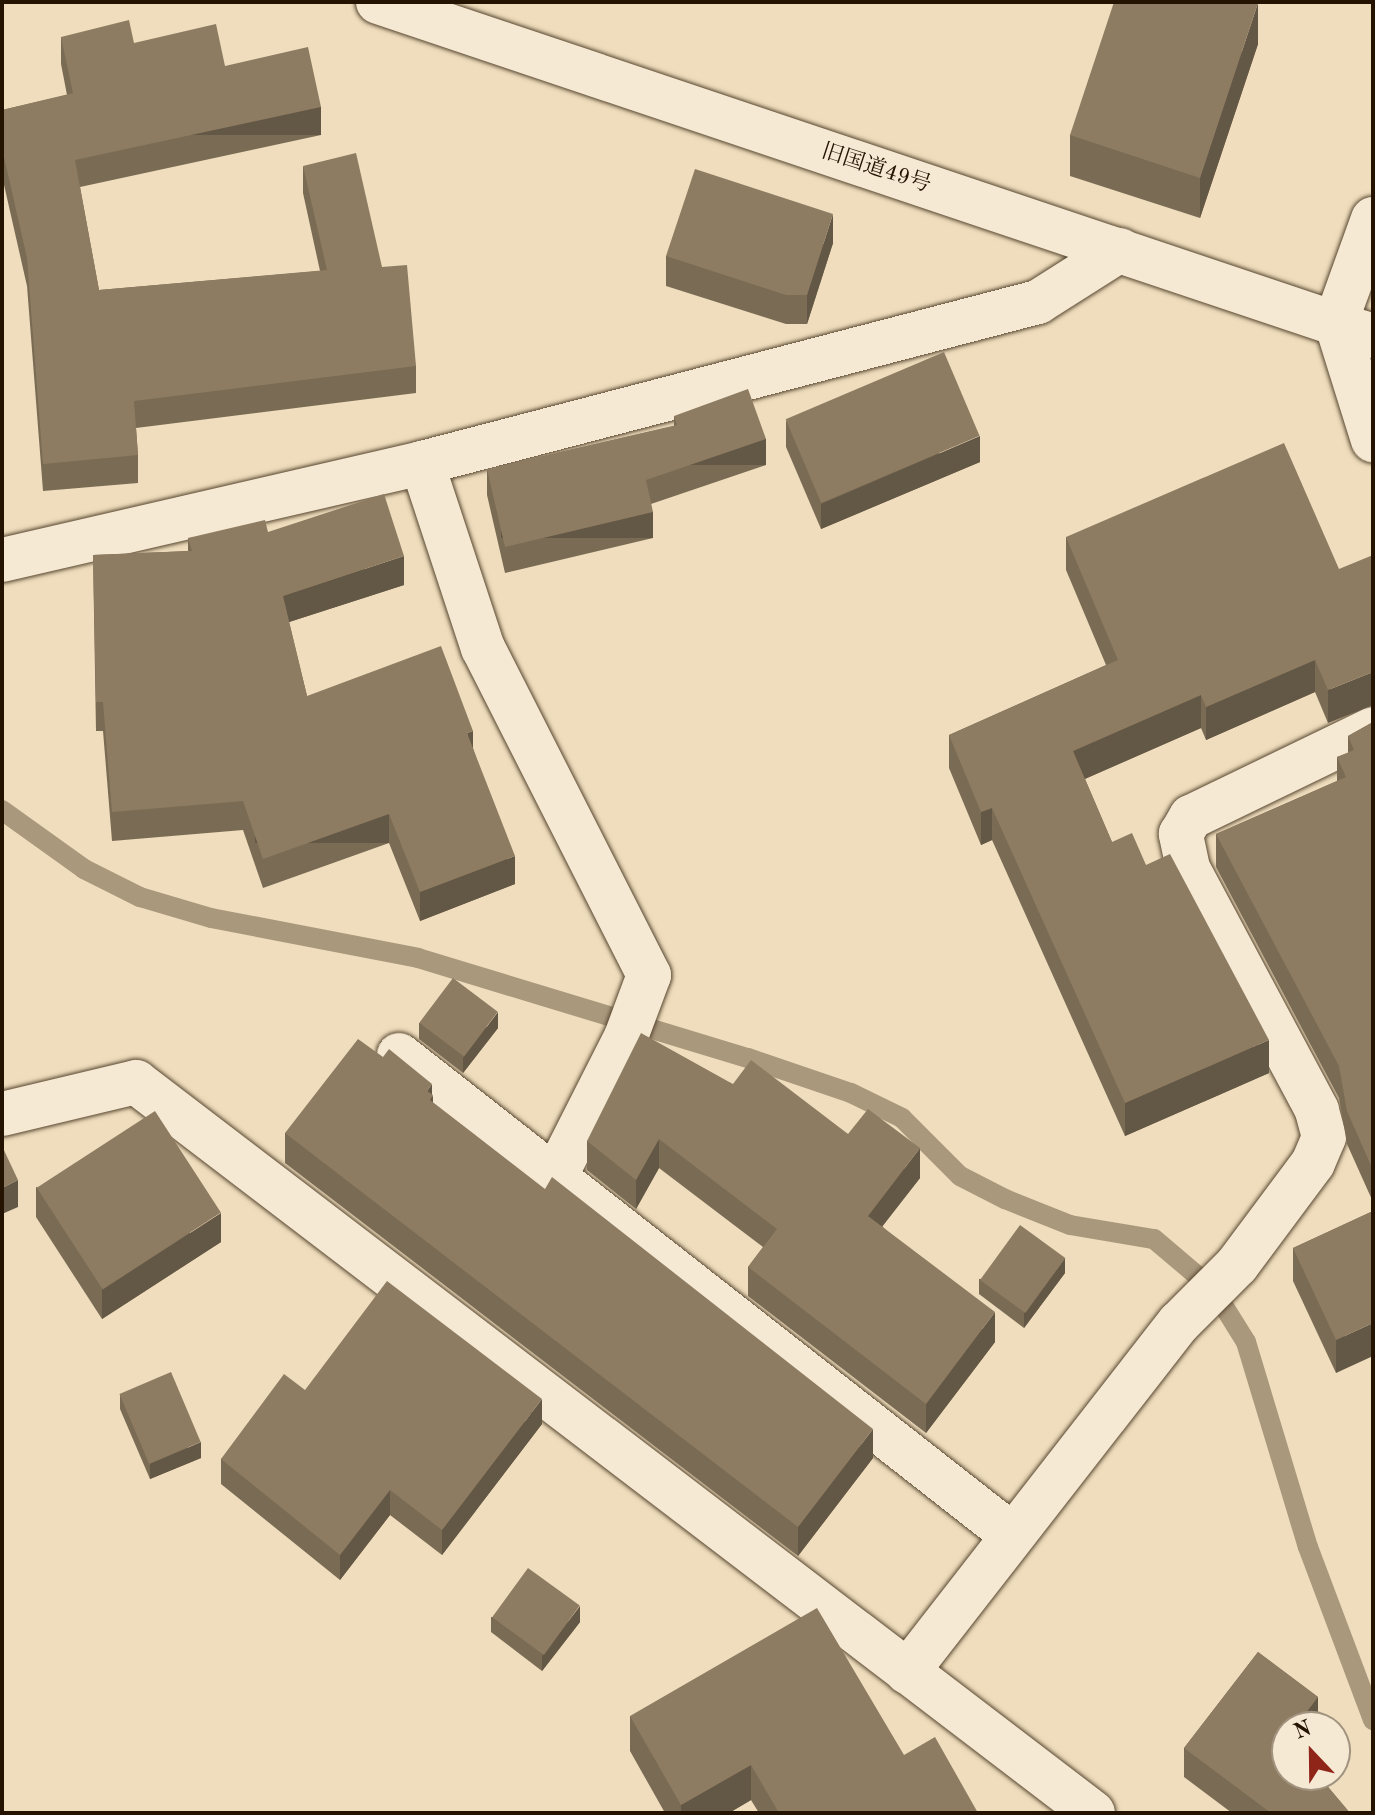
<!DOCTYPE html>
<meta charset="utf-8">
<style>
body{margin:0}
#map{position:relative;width:1375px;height:1815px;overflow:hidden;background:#efddbd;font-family:"Old Standard TT","Noto Serif JP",serif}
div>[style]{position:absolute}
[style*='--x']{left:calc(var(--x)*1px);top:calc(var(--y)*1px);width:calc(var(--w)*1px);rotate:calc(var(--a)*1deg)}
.stream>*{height:20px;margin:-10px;padding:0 10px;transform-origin:10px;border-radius:10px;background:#aa987d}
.roads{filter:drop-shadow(0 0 2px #57462f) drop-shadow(0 0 2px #57462f)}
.minor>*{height:44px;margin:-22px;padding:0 22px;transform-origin:22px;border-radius:22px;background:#f5e9d4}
.wall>*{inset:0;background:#7a6b54}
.shaded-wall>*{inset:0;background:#635745;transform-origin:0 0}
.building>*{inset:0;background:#8e7c62;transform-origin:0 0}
span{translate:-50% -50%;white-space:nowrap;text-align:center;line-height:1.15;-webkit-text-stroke:6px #f5e9d4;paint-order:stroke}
.street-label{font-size:22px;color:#241300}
.frame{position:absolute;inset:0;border:4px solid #241300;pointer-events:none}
.north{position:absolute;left:1271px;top:1711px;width:80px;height:80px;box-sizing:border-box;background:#f5e9d4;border:2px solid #a1937f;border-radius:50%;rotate:338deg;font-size:22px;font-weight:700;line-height:32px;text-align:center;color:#241300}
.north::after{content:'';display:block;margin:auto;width:28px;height:36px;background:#8f2418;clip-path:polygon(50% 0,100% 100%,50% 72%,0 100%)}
</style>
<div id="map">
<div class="stream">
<i style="--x:2;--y:810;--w:101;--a:35.7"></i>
<i style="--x:84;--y:869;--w:63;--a:26.6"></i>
<i style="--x:140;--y:897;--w:74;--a:16.5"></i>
<i style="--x:211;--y:918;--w:211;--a:10.9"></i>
<i style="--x:418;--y:958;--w:345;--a:16.9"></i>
<i style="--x:748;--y:1058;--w:109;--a:18.8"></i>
<i style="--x:851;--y:1093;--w:57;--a:26.1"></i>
<i style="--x:902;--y:1118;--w:82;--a:45"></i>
<i style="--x:960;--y:1176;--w:51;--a:27.1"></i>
<i style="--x:1005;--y:1199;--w:70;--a:21.8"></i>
<i style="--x:1070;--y:1225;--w:85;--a:9.5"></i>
<i style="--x:1154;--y:1239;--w:77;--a:40.3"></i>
<i style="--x:1213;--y:1289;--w:62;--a:58.1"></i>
<i style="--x:1246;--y:1342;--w:214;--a:73.2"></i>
<i style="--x:1308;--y:1547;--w:185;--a:69.4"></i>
</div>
<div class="roads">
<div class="minor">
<i style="--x:378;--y:2;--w:1050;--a:18.56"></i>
<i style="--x:1373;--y:219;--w:109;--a:109.8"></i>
<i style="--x:1336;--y:322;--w:124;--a:72.6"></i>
<i style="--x:422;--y:463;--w:195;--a:71.8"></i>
<i style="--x:483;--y:648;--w:367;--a:63.1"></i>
<i style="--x:649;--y:975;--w:66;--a:110.4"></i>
<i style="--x:626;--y:1037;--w:157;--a:116.9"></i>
<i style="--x:2;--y:560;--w:431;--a:-13"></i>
<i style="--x:422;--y:463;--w:637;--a:-14.65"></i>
<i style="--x:1038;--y:302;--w:97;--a:-32.4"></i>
<i style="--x:399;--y:1055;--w:779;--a:38.06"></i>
<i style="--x:2;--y:1114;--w:138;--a:-13.4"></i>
<i style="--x:136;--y:1082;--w:1204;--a:37.37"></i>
<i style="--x:907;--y:1672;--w:442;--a:-52.1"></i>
<i style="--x:1179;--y:1323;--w:82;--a:-45"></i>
<i style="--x:1237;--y:1265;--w:127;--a:-53.3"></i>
<i style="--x:1313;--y:1163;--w:28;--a:-67"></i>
<i style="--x:1324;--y:1137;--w:28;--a:-105"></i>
<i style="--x:1317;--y:1110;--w:274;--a:-118.1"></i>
<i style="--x:1188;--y:868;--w:35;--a:-102"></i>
<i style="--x:1181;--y:834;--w:20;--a:-60"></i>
<i style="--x:1191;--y:817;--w:202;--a:-25.8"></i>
</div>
</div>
<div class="wall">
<i style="clip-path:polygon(61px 37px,134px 43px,225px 66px,321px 135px,80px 187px,99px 290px,320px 271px,303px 193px,303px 166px,382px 267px,416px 366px,416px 393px,136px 428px,138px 455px,138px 483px,43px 491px,27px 286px,2px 176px,2px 110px,67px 95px,61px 64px)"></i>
<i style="clip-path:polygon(1258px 44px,1200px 218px,1070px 176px,1070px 135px)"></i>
<i style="clip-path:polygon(833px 243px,807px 324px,786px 324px,666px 286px,666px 256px)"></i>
<i style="clip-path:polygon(674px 416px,766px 465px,651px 504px,653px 538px,505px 573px,487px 495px,487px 469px,674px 426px)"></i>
<i style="clip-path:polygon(786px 421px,980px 462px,821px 529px,786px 447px)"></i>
<i style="clip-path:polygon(268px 532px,404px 585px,289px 622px,307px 696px,473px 748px,515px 884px,420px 921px,389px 843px,263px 888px,243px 830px,112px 841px,103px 731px,96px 731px,93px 555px,188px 551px,188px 538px)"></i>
<i style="clip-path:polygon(1066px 537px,1339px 569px,1328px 723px,1315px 692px,1206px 740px,1201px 728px,1085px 779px,1112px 842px,1146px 865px,1269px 1073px,1125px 1136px,992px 840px,981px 845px,949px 768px,949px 735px,1106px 665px,1066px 570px)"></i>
<i style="clip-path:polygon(1373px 722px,1373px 1202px,1347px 1144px,1339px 1098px,1216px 867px,1216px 834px,1337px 781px,1337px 757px,1348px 753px,1348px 736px)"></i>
<i style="clip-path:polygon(419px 1023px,498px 1028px,463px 1073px,419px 1039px)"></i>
<i style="clip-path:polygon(733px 1084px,848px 1134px,920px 1178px,882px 1226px,995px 1342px,926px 1433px,748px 1296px,748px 1267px,763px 1247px,659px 1168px,636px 1209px,587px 1170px,587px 1141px)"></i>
<i style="clip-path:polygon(432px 1095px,433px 1103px,873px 1458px,798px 1556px,285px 1163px,285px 1133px)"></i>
<i style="clip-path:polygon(36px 1187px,221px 1242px,102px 1319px,36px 1217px)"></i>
<i style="clip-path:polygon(1373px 1211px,1336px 1373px,1293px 1281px,1293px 1248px)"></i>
<i style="clip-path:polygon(1065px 1273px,1024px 1328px,979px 1294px,979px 1279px)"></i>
<i style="clip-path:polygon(305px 1390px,542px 1424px,442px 1555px,390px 1515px,340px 1580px,221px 1484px,221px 1459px)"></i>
<i style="clip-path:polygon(120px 1394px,201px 1458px,150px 1479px,120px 1409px)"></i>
<i style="clip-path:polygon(491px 1617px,580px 1622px,542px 1671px,491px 1632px)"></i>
<i style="clip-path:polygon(1258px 1652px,1318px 1697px,1318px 1727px,1287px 1727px,1287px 1775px,1318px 1775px,1350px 1813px,1232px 1813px,1184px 1777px,1184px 1748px)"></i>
<i style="clip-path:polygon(630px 1716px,904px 1755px,978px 1813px,759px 1813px,751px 1800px,729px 1813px,665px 1813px,630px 1751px)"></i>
</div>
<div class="shaded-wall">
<i style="clip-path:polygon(1258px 3px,1258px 44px,1200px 218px,1200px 178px)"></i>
<i style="left:321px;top:107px;width:28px;height:252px;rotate:90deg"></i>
<i style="clip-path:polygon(833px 214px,833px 243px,807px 324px,807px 295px)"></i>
<i style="clip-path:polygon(980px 436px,980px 462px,821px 529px,821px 504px)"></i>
<i style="left:766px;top:439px;width:26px;height:127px;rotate:90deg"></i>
<i style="left:653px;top:512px;width:26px;height:152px;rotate:90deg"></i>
<i style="clip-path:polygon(404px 556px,404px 585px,283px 624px,283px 596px)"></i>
<i style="clip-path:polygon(1315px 660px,1315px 692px,1206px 740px,1206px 707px)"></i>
<i style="clip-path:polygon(1373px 672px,1373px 705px,1328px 723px,1328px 690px)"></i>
<i style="clip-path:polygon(1201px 695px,1201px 728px,1073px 784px,1073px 751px)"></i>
<i style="clip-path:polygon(473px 731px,473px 760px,467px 733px)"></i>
<i style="clip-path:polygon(992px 808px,992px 840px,981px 845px,981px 812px)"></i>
<i style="left:389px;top:814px;width:29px;height:134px;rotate:90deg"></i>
<i style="clip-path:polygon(515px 856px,515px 884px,420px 921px,420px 892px)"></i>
<i style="clip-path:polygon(498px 1012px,498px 1028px,463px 1073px,463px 1058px)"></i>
<i style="clip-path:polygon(1269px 1040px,1269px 1073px,1125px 1136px,1125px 1103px)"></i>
<i style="clip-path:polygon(432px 1084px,432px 1097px,433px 1095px,433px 1125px,427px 1091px)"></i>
<i style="clip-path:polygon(659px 1139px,659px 1168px,636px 1209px,636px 1180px)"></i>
<i style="clip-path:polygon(920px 1148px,920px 1178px,868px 1245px,868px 1216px)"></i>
<i style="clip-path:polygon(18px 1180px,18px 1207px,2px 1214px,2px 1188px)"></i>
<i style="clip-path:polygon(221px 1213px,221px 1242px,102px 1319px,102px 1290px)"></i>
<i style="clip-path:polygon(1065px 1258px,1065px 1273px,1024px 1328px,1024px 1313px)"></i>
<i style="clip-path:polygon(995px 1312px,995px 1342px,926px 1433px,926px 1404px)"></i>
<i style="clip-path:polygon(1373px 1323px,1373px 1356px,1336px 1373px,1336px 1340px)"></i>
<i style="clip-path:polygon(542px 1399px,542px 1424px,442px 1555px,442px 1530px)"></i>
<i style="clip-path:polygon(873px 1429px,873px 1458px,798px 1556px,798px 1527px)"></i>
<i style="clip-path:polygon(201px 1442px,201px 1458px,150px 1479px,150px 1464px)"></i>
<i style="clip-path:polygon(390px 1490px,390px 1515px,340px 1580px,340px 1555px)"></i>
<i style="clip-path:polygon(580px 1606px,580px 1622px,542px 1671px,542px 1656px)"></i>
<i style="clip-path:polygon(1318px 1697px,1318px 1726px,1295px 1727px)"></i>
<i style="clip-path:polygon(751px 1765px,751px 1800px,729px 1813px,681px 1813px,681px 1805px)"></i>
</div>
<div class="building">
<i style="clip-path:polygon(1114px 2px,1254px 2px,1258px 3px,1200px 178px,1070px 135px)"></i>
<i style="clip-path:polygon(129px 20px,134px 43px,216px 24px,225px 66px,308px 47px,321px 107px,75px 160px,99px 290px,327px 270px,303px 166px,356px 153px,382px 267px,407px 265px,416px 366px,134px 401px,138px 455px,43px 464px,27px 258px,2px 148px,2px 110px,73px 93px,61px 37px)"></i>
<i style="clip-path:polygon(695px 169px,833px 214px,807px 295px,786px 295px,666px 256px)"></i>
<i style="left:944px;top:352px;width:91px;height:172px;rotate:67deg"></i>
<i style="clip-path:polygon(748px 389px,766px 439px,646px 480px,653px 512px,505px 547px,487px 469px,677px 425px,674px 416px)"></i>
<i style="clip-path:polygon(1284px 443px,1339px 569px,1373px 555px,1373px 672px,1328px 690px,1315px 660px,1206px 707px,1201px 695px,1073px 751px,1112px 842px,1132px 833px,1146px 865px,1170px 854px,1269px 1040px,1125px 1103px,992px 808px,981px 812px,949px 735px,1118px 660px,1066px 537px)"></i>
<i style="clip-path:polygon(384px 494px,404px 556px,283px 596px,307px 696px,441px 646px,473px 731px,467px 733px,515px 856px,420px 892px,389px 814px,263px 859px,243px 801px,112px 812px,103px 702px,96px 702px,93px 555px,192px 551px,188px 538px,265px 520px,268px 532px)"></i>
<i style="clip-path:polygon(1373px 722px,1373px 1170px,1347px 1111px,1339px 1066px,1216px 834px,1346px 777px,1337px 757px,1354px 750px,1348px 736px)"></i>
<i style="left:453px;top:978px;width:56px;height:56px;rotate:37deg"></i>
<i style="clip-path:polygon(641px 1033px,733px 1084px,751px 1060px,848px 1134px,868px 1109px,920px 1148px,868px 1216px,995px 1312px,926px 1404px,748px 1267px,777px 1229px,659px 1139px,636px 1180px,587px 1141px)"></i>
<i style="clip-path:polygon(358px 1039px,383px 1057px,389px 1049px,432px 1084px,427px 1091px,433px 1095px,430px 1100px,545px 1189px,552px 1177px,873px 1429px,798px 1527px,285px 1133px)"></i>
<i style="left:155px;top:1111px;width:121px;height:141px;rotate:57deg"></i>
<i style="clip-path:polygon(2px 1146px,18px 1180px,2px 1188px)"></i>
<i style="clip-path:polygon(1373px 1211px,1373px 1323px,1336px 1340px,1293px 1248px)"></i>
<i style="left:1020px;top:1225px;width:56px;height:68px;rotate:36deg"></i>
<i style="clip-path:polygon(387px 1281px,542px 1399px,442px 1530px,390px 1490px,340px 1555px,221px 1459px,284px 1374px,305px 1390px)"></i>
<i style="left:171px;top:1372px;width:76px;height:56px;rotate:67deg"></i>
<i style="left:528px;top:1568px;width:64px;height:61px;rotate:36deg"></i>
<i style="clip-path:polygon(817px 1608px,904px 1755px,935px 1737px,978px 1813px,779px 1813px,751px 1765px,681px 1805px,630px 1716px)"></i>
<i style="clip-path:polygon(1258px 1652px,1318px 1697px,1295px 1727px,1287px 1727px,1287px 1775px,1318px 1775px,1350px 1813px,1271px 1813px,1184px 1748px)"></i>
</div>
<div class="street-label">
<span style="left:876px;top:169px;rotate:18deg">旧国道49号</span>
</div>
<div class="frame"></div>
<div class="north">N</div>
</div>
